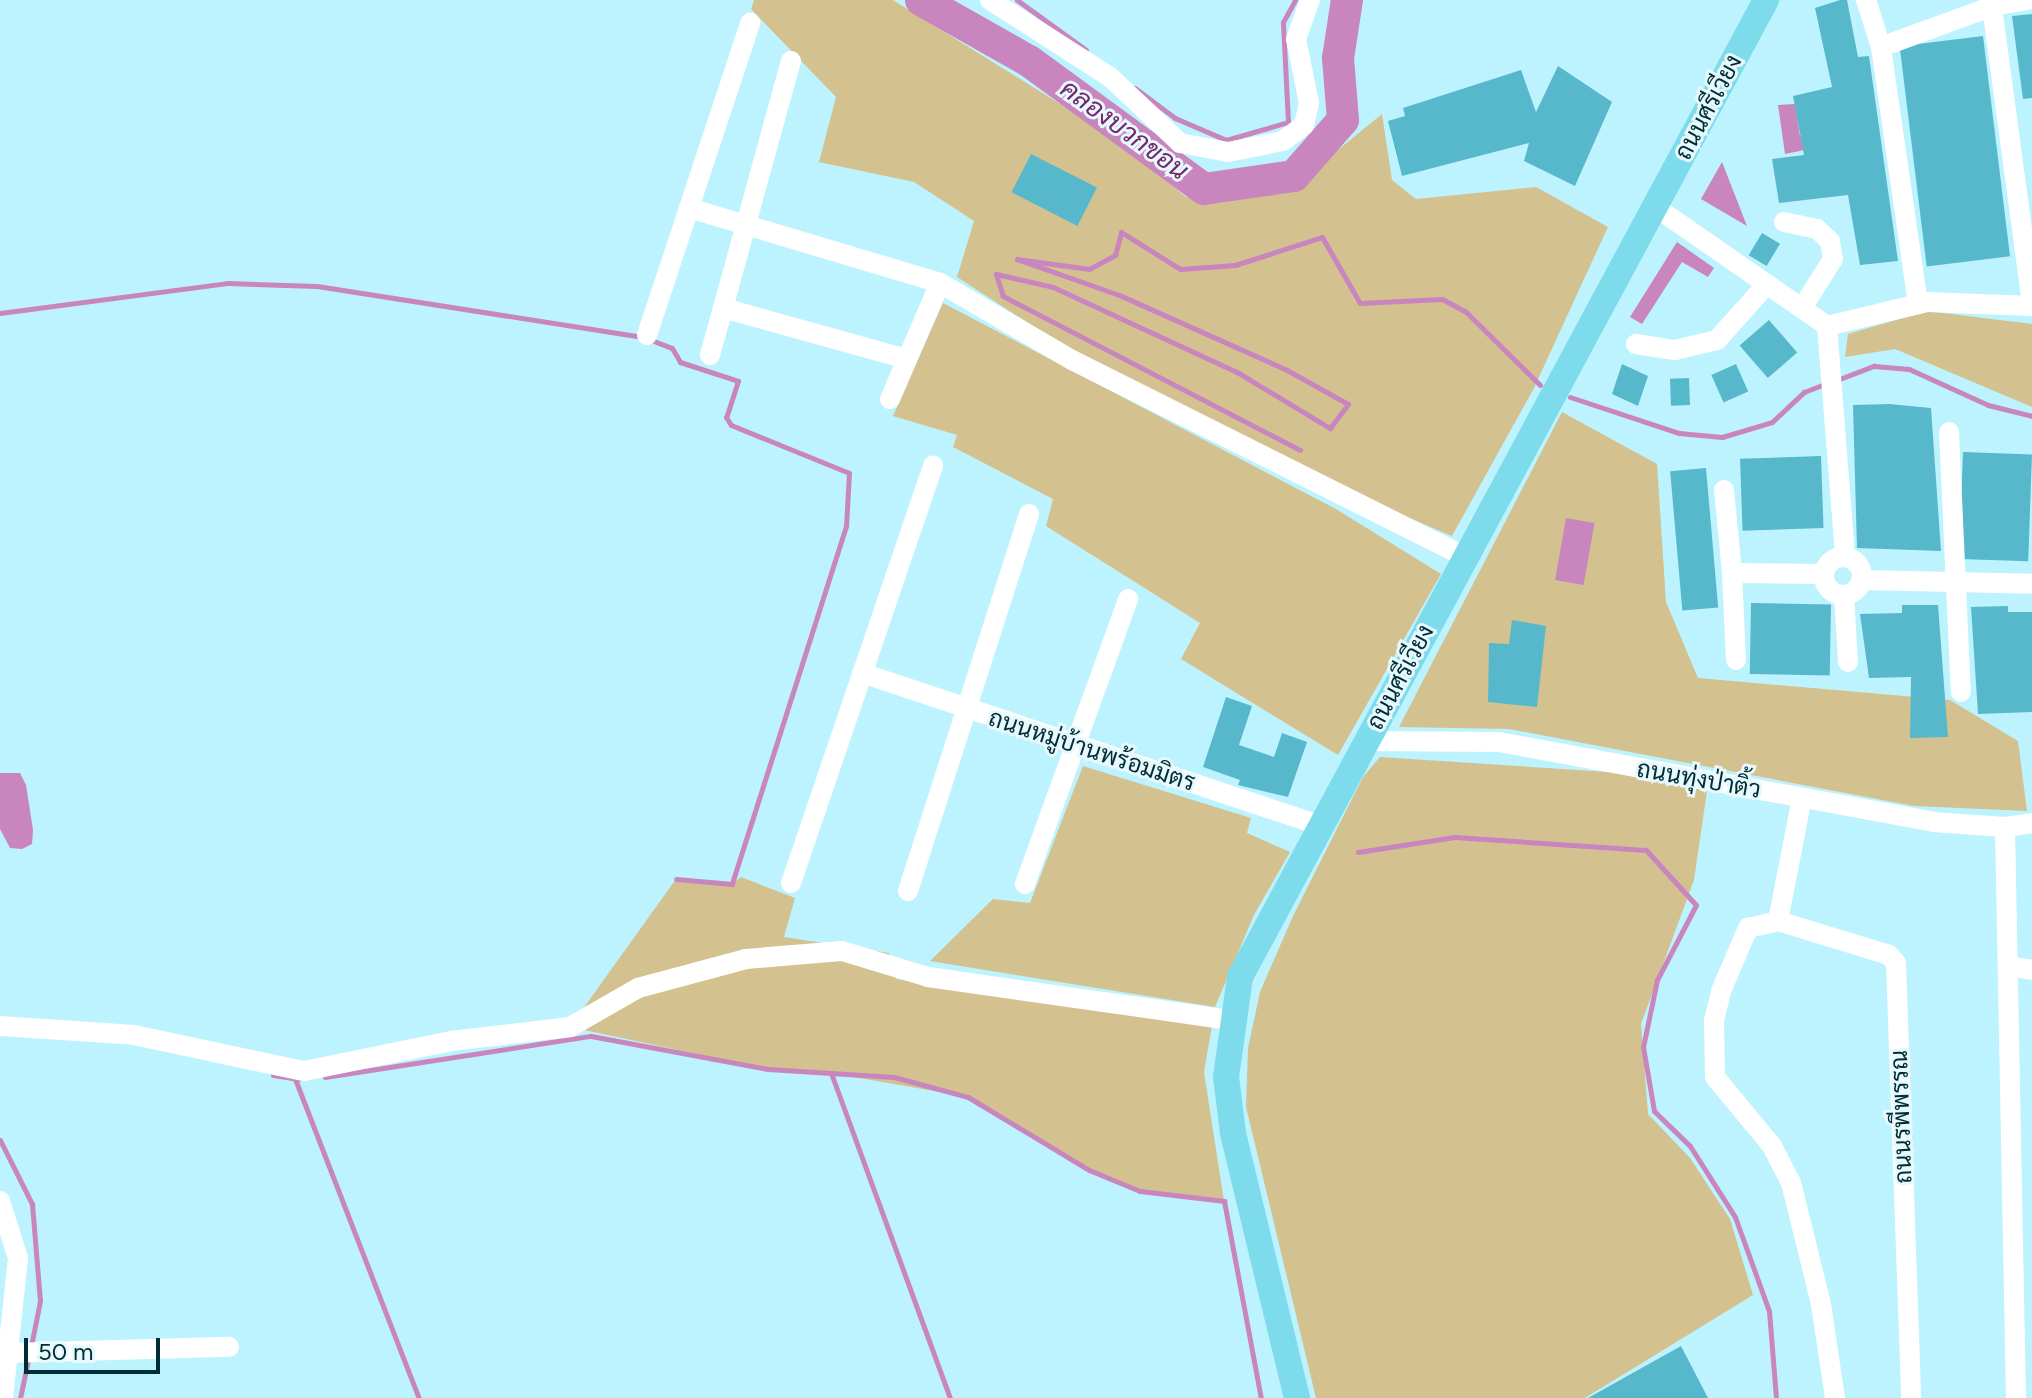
<!DOCTYPE html>
<meta charset="utf-8">
<style>
body{margin:0}
#map{position:relative;width:2032px;height:1398px;overflow:hidden;background:#bdf3fe;font-family:Figtree,Sarabun,sans-serif}
div>[style]{position:absolute}
[style*='--x']{left:calc(var(--x)*1px);top:calc(var(--y)*1px);width:calc(var(--w)*1px);rotate:calc(var(--a)*1deg)}
.green>*{inset:0;background:#d3c28f}
.water>*{inset:0;background:#c885be;transform-origin:0 0}
.stream>*{height:5px;margin:-2.5px;padding:0 2.5px;transform-origin:2.5px;border-radius:2.5px;background:#c885be}
.river>*{height:32px;margin:-16px;padding:0 16px;transform-origin:16px;border-radius:16px;background:#c885be}
.building>*{inset:0;background:#58b8cb;transform-origin:0 0}
.minor>*{height:20px;margin:-10px;padding:0 10px;transform-origin:10px;border-radius:10px;background:#fff}
.minor>.ring{margin:-10px;padding:0;box-sizing:content-box;background:none;border:20px solid #fff;border-radius:50%}
.major>*{height:26px;margin:-13px;padding:0 13px;transform-origin:13px;border-radius:13px;background:#7ddbeb}
span{translate:-50% -50%;white-space:nowrap;text-align:center;line-height:1.15;-webkit-text-stroke:6px #e8f9fd;paint-order:stroke}
.street-label{font-size:24px;color:#012d35}
.water-label{font-size:26px;color:#74256c;font-style:italic}
.scale{position:absolute;left:24px;top:1338px;width:136px;height:36px;box-sizing:border-box;border:4px solid #012d35;border-top:0;padding-left:10px;font-size:24px;line-height:28px;white-space:nowrap;color:#012d35;-webkit-text-stroke:6px #e8f9fd;paint-order:stroke}
</style>
<div id="map">
<div class="green">
<i style="clip-path:polygon(754px 0,893px 0,1115px 138px,1186px 197px,1284px 194px,1382px 114px,1392px 180px,1416px 199px,1536px 187px,1608px 227px,1533px 390px,1452px 536px,1266px 458px,1118px 381px,957px 277px,974px 221px,914px 182px,819px 162px,836px 97px,751px 9px)"></i>
<i style="clip-path:polygon(943px 303px,1336px 509px,1441px 574px,1338px 755px,1181px 659px,1200px 623px,1046px 526px,1053px 499px,953px 447px,957px 435px,893px 416px)"></i>
<i style="clip-path:polygon(1927px 311px,2032px 324px,2032px 407px,1895px 349px,1845px 357px,1848px 334px)"></i>
<i style="clip-path:polygon(1562px 412px,1657px 464px,1666px 602px,1698px 678px,1950px 700px,2018px 741px,2027px 811px,1914px 806px,1509px 729px,1399px 727px)"></i>
<i style="clip-path:polygon(1380px 757px,1624px 773px,1707px 791px,1694px 880px,1641px 1024px,1648px 1114px,1690px 1158px,1730px 1219px,1753px 1295px,1585px 1398px,1316px 1398px,1246px 1107px,1248px 1048px,1260px 992px,1293px 916px,1363px 777px)"></i>
<i style="clip-path:polygon(1083px 766px,1251px 818px,1247px 833px,1290px 852px,1254px 915px,1215px 1007px,930px 961px,993px 899px,1030px 903px)"></i>
<i style="clip-path:polygon(741px 877px,795px 898px,784px 937px,889px 953px,896px 979px,1212px 1026px,1204px 1072px,1224px 1201px,1140px 1191px,1089px 1170px,968px 1097px,831px 1073px,768px 1069px,570px 1027px,676px 879px,732px 884px)"></i>
</div>
<div class="water">
<i style="clip-path:polygon(1795px 104px,1800px 136px,1815px 148px,1785px 154px,1778px 105px)"></i>
<i style="clip-path:polygon(1722px 162px,1747px 226px,1701px 199px)"></i>
<i style="clip-path:polygon(1677px 242px,1714px 268px,1708px 277px,1682px 262px,1642px 324px,1630px 317px)"></i>
<i style="left:1566px;top:518px;width:29px;height:63px;rotate:10deg"></i>
<i style="clip-path:polygon(0 773px,20px 773px,26px 785px,33px 830px,32px 844px,22px 849px,10px 848px,0 829px)"></i>
</div>
<div class="stream">
<i style="--x:1017;--y:0;--w:85;--a:35.9"></i>
<i style="--x:1135;--y:88;--w:50;--a:36.9"></i>
<i style="--x:1175;--y:118;--w:56;--a:23.3"></i>
<i style="--x:1226;--y:140;--w:65;--a:-16.2"></i>
<i style="--x:1288;--y:122;--w:100;--a:-92.9"></i>
<i style="--x:1283;--y:22;--w:25;--a:-61"></i>
<i style="--x:0;--y:313;--w:229;--a:-7.5"></i>
<i style="--x:227;--y:283;--w:90;--a:1.9"></i>
<i style="--x:317;--y:286;--w:328;--a:8.9"></i>
<i style="--x:651;--y:340;--w:22;--a:21"></i>
<i style="--x:672;--y:348;--w:16;--a:60"></i>
<i style="--x:680;--y:362;--w:61;--a:18.1"></i>
<i style="--x:738;--y:381;--w:38;--a:108"></i>
<i style="--x:726;--y:417;--w:9;--a:58"></i>
<i style="--x:731;--y:425;--w:127;--a:22.1"></i>
<i style="--x:849;--y:473;--w:53;--a:93.2"></i>
<i style="--x:846;--y:526;--w:376;--a:107.7"></i>
<i style="--x:732;--y:884;--w:56;--a:-174.9"></i>
<i style="--x:1837;--y:380;--w:40;--a:-21"></i>
<i style="--x:1874;--y:366;--w:35;--a:5"></i>
<i style="--x:1909;--y:369;--w:87;--a:24.5"></i>
<i style="--x:1988;--y:405;--w:45;--a:14"></i>
<i style="--x:1570;--y:397;--w:115;--a:18.3"></i>
<i style="--x:1679;--y:433;--w:43;--a:5.3"></i>
<i style="--x:1722;--y:437;--w:52;--a:-16.7"></i>
<i style="--x:1772;--y:422;--w:44;--a:-43.2"></i>
<i style="--x:1804;--y:392;--w:25;--a:-21"></i>
<i style="--x:1300;--y:450;--w:335;--a:-152.6"></i>
<i style="--x:1003;--y:296;--w:23;--a:-108"></i>
<i style="--x:996;--y:274;--w:58;--a:12.8"></i>
<i style="--x:1053;--y:287;--w:203;--a:24.8"></i>
<i style="--x:1237;--y:372;--w:109;--a:31.1"></i>
<i style="--x:1330;--y:428;--w:30;--a:-53"></i>
<i style="--x:1348;--y:404;--w:70;--a:-150.9"></i>
<i style="--x:1287;--y:370;--w:184;--a:-155.9"></i>
<i style="--x:1119;--y:295;--w:108;--a:-160.6"></i>
<i style="--x:1017;--y:259;--w:73;--a:7.9"></i>
<i style="--x:1089;--y:269;--w:30;--a:-28"></i>
<i style="--x:1115;--y:255;--w:24;--a:-75"></i>
<i style="--x:1121;--y:232;--w:70;--a:32.1"></i>
<i style="--x:1180;--y:269;--w:55;--a:-4.2"></i>
<i style="--x:1235;--y:265;--w:91;--a:-17.8"></i>
<i style="--x:1322;--y:237;--w:76;--a:60.1"></i>
<i style="--x:1360;--y:303;--w:82;--a:-2.8"></i>
<i style="--x:1442;--y:299;--w:27;--a:28"></i>
<i style="--x:1466;--y:312;--w:104;--a:44.6"></i>
<i style="--x:1358;--y:852;--w:98;--a:-8.8"></i>
<i style="--x:1455;--y:837;--w:191;--a:3.9"></i>
<i style="--x:1646;--y:850;--w:74;--a:47.7"></i>
<i style="--x:1696;--y:905;--w:85;--a:117.5"></i>
<i style="--x:1657;--y:980;--w:68;--a:101.8"></i>
<i style="--x:1643;--y:1047;--w:65;--a:80.2"></i>
<i style="--x:1654;--y:1111;--w:50;--a:44.2"></i>
<i style="--x:1690;--y:1146;--w:84;--a:57.6"></i>
<i style="--x:1735;--y:1217;--w:100;--a:70.1"></i>
<i style="--x:1769;--y:1311;--w:87;--a:85.4"></i>
<i style="--x:831;--y:1073;--w:346;--a:69.9"></i>
<i style="--x:273;--y:1075;--w:26;--a:9"></i>
<i style="--x:325;--y:1077;--w:269;--a:-8.8"></i>
<i style="--x:591;--y:1036;--w:180;--a:10.6"></i>
<i style="--x:768;--y:1069;--w:126;--a:3.6"></i>
<i style="--x:894;--y:1077;--w:77;--a:15.1"></i>
<i style="--x:968;--y:1097;--w:141;--a:31.1"></i>
<i style="--x:1089;--y:1170;--w:55;--a:22.4"></i>
<i style="--x:1140;--y:1191;--w:85;--a:6.8"></i>
<i style="--x:1224;--y:1201;--w:200;--a:79.4"></i>
<i style="--x:295;--y:1079;--w:342;--a:68.8"></i>
<i style="--x:0;--y:1140;--w:72;--a:63.4"></i>
<i style="--x:32;--y:1204;--w:97;--a:85.3"></i>
<i style="--x:40;--y:1301;--w:46;--a:101.3"></i>
<i style="--x:20;--y:1398;--w:40;--a:-78"></i>
</div>
<div class="river">
<i style="--x:921;--y:0;--w:124;--a:29.5"></i>
<i style="--x:1029;--y:61;--w:217;--a:36.2"></i>
<i style="--x:1204;--y:189;--w:91;--a:-8.2"></i>
<i style="--x:1294;--y:176;--w:74;--a:-48.8"></i>
<i style="--x:1343;--y:120;--w:62;--a:-94.6"></i>
<i style="--x:1338;--y:58;--w:59;--a:-81.2"></i>
</div>
<div class="building">
<i style="clip-path:polygon(1840px 0,1847px 0,1858px 57px,1869px 56px,1898px 261px,1860px 265px,1848px 195px,1779px 203px,1772px 159px,1804px 155px,1793px 96px,1832px 87px,1815px 8px)"></i>
<i style="clip-path:polygon(2032px 14px,2032px 98px,2023px 99px,2012px 16px)"></i>
<i style="left:1983px;top:36px;width:222px;height:84px;rotate:83deg"></i>
<i style="clip-path:polygon(1558px 66px,1612px 102px,1575px 186px,1524px 161px,1529px 143px,1402px 176px,1388px 121px,1405px 116px,1403px 108px,1521px 70px,1536px 112px)"></i>
<i style="left:1031px;top:154px;width:74px;height:43px;rotate:27deg"></i>
<i style="left:1762px;top:233px;width:21px;height:26px;rotate:31deg"></i>
<i style="left:1769px;top:320px;width:43px;height:39px;rotate:49deg"></i>
<i style="clip-path:polygon(1622px 364px,1648px 376px,1638px 406px,1612px 394px)"></i>
<i style="left:1736px;top:364px;width:30px;height:27px;rotate:66deg"></i>
<i style="left:1689px;top:378px;width:27px;height:19px;rotate:88deg"></i>
<i style="clip-path:polygon(1889px 404px,1931px 408px,1941px 551px,1857px 548px,1853px 405px)"></i>
<i style="left:1963px;top:452px;width:69px;height:107px;rotate:2deg"></i>
<i style="left:1821px;top:456px;width:72px;height:81px;rotate:88deg"></i>
<i style="left:1706px;top:468px;width:140px;height:36px;rotate:85deg"></i>
<i style="left:1751px;top:603px;width:80px;height:71px;rotate:1deg"></i>
<i style="clip-path:polygon(1902px 605px,1938px 605px,1948px 737px,1910px 738px,1911px 677px,1869px 678px,1860px 614px,1902px 613px)"></i>
<i style="clip-path:polygon(2008px 606px,2008px 612px,2032px 612px,2032px 712px,1978px 714px,1971px 607px)"></i>
<i style="clip-path:polygon(1512px 620px,1546px 626px,1537px 707px,1488px 702px,1489px 643px,1509px 644px)"></i>
<i style="clip-path:polygon(1226px 697px,1252px 706px,1239px 745px,1274px 757px,1282px 733px,1307px 742px,1288px 797px,1238px 785px,1240px 780px,1203px 767px)"></i>
<i style="clip-path:polygon(1681px 1346px,1708px 1398px,1588px 1398px)"></i>
</div>
<div class="minor">
<i style="--x:990;--y:0;--w:143;--a:32.7"></i>
<i style="--x:1110;--y:77;--w:96;--a:43.3"></i>
<i style="--x:1180;--y:143;--w:49;--a:10.6"></i>
<i style="--x:1228;--y:152;--w:56;--a:-11.3"></i>
<i style="--x:1283;--y:141;--w:26;--a:-37"></i>
<i style="--x:1304;--y:125;--w:23;--a:-77"></i>
<i style="--x:1309;--y:103;--w:65;--a:-101.5"></i>
<i style="--x:1296;--y:39;--w:41;--a:-70.3"></i>
<i style="--x:1866;--y:0;--w:49;--a:72.3"></i>
<i style="--x:1991;--y:0;--w:306;--a:82.3"></i>
<i style="--x:1654;--y:206;--w:211;--a:34.7"></i>
<i style="--x:1827;--y:326;--w:103;--a:-13.5"></i>
<i style="--x:1927;--y:302;--w:105;--a:2.2"></i>
<i style="--x:689;--y:208;--w:262;--a:16.6"></i>
<i style="--x:940;--y:283;--w:153;--a:30.3"></i>
<i style="--x:1072;--y:360;--w:440;--a:26.6"></i>
<i style="--x:1784;--y:222;--w:34;--a:12"></i>
<i style="--x:1817;--y:229;--w:18;--a:43"></i>
<i style="--x:1830;--y:241;--w:18;--a:81"></i>
<i style="--x:1833;--y:259;--w:58;--a:122.3"></i>
<i style="--x:1918;--y:304;--w:260;--a:-98.2"></i>
<i style="--x:1881;--y:47;--w:119;--a:-20.1"></i>
<i style="--x:1993;--y:6;--w:35;--a:-10"></i>
<i style="--x:723;--y:308;--w:191;--a:15.5"></i>
<i style="--x:1827;--y:326;--w:232;--a:85.5"></i>
<i style="--x:647;--y:335;--w:329;--a:-71.7"></i>
<i style="--x:1636;--y:344;--w:39;--a:9"></i>
<i style="--x:1675;--y:350;--w:43;--a:-13.4"></i>
<i style="--x:1717;--y:340;--w:75;--a:-48.2"></i>
<i style="--x:710;--y:355;--w:305;--a:-74.6"></i>
<i style="--x:890;--y:399;--w:126;--a:-66.7"></i>
<i style="--x:1949;--y:432;--w:260;--a:87.4"></i>
<i style="--x:1724;--y:490;--w:83;--a:84.5"></i>
<i style="--x:1732;--y:573;--w:91;--a:0.6"></i>
<i class="ring" style="left:1824px;top:557px;width:18px;height:18px"></i>
<i style="--x:1732;--y:573;--w:87;--a:87.4"></i>
<i style="--x:1862;--y:580;--w:170;--a:1.3"></i>
<i style="--x:1844;--y:596;--w:66;--a:86.5"></i>
<i style="--x:862;--y:673;--w:484;--a:18.4"></i>
<i style="--x:1366;--y:741;--w:133;--a:0.4"></i>
<i style="--x:1499;--y:742;--w:441;--a:10.4"></i>
<i style="--x:1933;--y:822;--w:72;--a:4"></i>
<i style="--x:2005;--y:827;--w:27;--a:-8"></i>
<i style="--x:2005;--y:827;--w:571;--a:88.9"></i>
<i style="--x:791;--y:883;--w:441;--a:-71.2"></i>
<i style="--x:1025;--y:884;--w:303;--a:-70.1"></i>
<i style="--x:908;--y:891;--w:396;--a:-72.2"></i>
<i style="--x:1778;--y:921;--w:125;--a:-79"></i>
<i style="--x:2008;--y:966;--w:24;--a:9"></i>
<i style="--x:0;--y:1026;--w:134;--a:3.8"></i>
<i style="--x:134;--y:1035;--w:174;--a:12"></i>
<i style="--x:304;--y:1071;--w:150;--a:-11.5"></i>
<i style="--x:451;--y:1041;--w:120;--a:-6.7"></i>
<i style="--x:570;--y:1027;--w:78;--a:-29.8"></i>
<i style="--x:638;--y:988;--w:112;--a:-15"></i>
<i style="--x:746;--y:959;--w:96;--a:-4.8"></i>
<i style="--x:842;--y:951;--w:90;--a:16.8"></i>
<i style="--x:928;--y:977;--w:305;--a:8.1"></i>
<i style="--x:0;--y:1201;--w:60;--a:72.5"></i>
<i style="--x:18;--y:1258;--w:141;--a:96.1"></i>
<i style="--x:8;--y:1353;--w:221;--a:-1.6"></i>
<i style="--x:1835;--y:1398;--w:95;--a:-98.5"></i>
<i style="--x:1821;--y:1304;--w:125;--a:-103.9"></i>
<i style="--x:1791;--y:1183;--w:42;--a:-117.2"></i>
<i style="--x:1772;--y:1146;--w:89;--a:-129.6"></i>
<i style="--x:1715;--y:1077;--w:57;--a:-91"></i>
<i style="--x:1714;--y:1020;--w:30;--a:-76"></i>
<i style="--x:1721;--y:991;--w:69;--a:-66.8"></i>
<i style="--x:1748;--y:928;--w:31;--a:-13"></i>
<i style="--x:1778;--y:921;--w:116;--a:17"></i>
<i style="--x:1889;--y:955;--w:11;--a:49"></i>
<i style="--x:1896;--y:963;--w:435;--a:88"></i>
</div>
<div class="major">
<i style="--x:1297;--y:1398;--w:273;--a:-103.6"></i>
<i style="--x:1233;--y:1133;--w:56;--a:-97.1"></i>
<i style="--x:1226;--y:1077;--w:101;--a:-82"></i>
<i style="--x:1240;--y:977;--w:1110;--a:-61.7"></i>
</div>
<div class="street-label">
<span style="left:1708px;top:107px;rotate:-62deg">ถนนศรีเวียง</span>
<span style="left:1400px;top:677px;rotate:-62deg">ถนนศรีเวียง</span>
<span style="left:1092px;top:750px;rotate:18deg">ถนนหมู่บ้านพร้อมมิตร</span>
<span style="left:1699px;top:779px;rotate:10deg">ถนนทุ่งป่าติ้ว</span>
<span style="left:1901px;top:1117px;rotate:-92deg">ถนนรพีพรรณ</span>
</div>
<div class="water-label">
<span style="left:1124px;top:130px;rotate:36deg">คลองบวกขอน</span>
</div>
<div class="scale">50 m</div>
</div>
